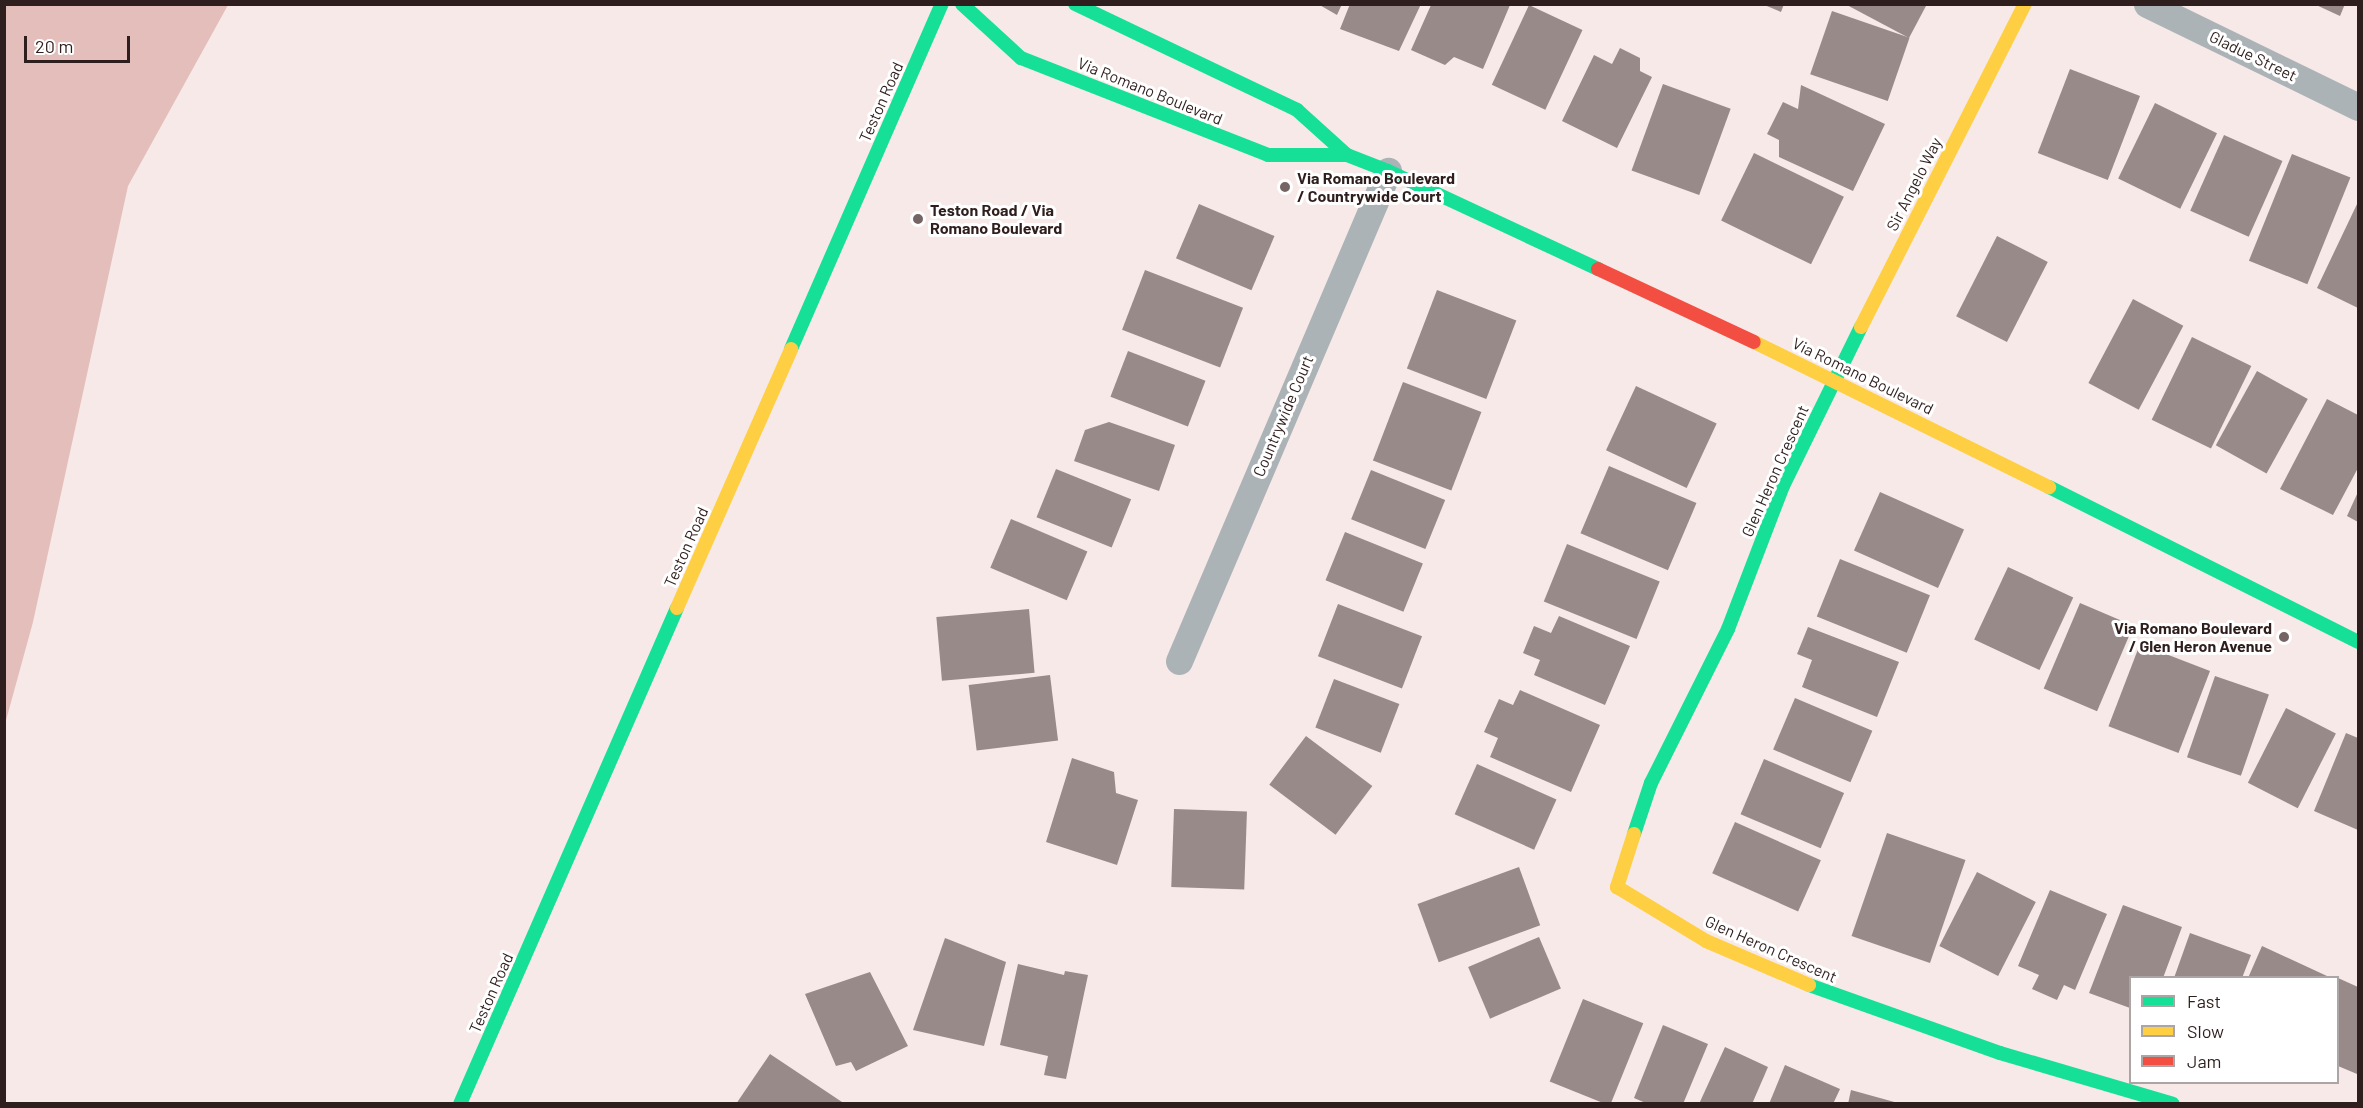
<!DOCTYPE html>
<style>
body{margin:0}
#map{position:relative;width:2363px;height:1108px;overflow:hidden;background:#f7e9e7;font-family:Barlow,sans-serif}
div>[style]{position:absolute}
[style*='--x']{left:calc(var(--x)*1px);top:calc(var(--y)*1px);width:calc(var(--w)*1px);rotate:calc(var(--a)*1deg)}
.forest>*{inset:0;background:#e3beba}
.building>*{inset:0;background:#978a89;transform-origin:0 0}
.street>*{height:27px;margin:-13.5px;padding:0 13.5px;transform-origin:13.5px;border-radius:13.5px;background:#abb3b7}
.fast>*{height:14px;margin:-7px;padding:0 7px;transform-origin:7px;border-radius:7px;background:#16e098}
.slow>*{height:14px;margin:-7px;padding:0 7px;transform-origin:7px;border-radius:7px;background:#ffcf43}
.jam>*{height:14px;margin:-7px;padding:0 7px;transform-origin:7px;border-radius:7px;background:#f24e42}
.dots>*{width:16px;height:16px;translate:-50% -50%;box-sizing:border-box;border:3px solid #fff;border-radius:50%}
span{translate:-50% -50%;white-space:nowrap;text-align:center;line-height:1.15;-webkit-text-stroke:6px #fff;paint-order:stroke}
.street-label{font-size:16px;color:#2e1e1d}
.poi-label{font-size:16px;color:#2e1e1d;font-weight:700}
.left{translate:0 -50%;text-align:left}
.right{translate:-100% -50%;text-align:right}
.frame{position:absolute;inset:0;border:6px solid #2e1e1d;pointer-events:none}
.legend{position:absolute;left:2129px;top:976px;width:210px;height:108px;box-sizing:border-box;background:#fff;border:2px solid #aba5a5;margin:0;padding:8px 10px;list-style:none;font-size:18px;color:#2e1e1d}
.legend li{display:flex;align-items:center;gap:12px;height:30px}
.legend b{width:30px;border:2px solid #aba5a5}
.scale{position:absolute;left:24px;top:36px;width:106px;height:27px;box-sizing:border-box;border:3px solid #2e1e1d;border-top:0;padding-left:8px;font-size:18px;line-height:21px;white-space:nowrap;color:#2e1e1d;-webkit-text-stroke:4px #fff;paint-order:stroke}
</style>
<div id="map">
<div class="forest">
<i style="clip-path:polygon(5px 4px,228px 5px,128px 186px,33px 622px,5px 724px)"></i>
</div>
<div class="building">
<i style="clip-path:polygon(1318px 4px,1342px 4px,1337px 15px)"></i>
<i style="clip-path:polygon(1350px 4px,1421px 4px,1399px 51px,1340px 29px)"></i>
<i style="clip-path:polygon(1762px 4px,1784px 4px,1781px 12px)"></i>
<i style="clip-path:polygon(1845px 4px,1927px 4px,1909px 38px)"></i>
<i style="clip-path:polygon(2314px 4px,2345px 4px,2340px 16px)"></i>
<i style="clip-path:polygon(1431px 5px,1510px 5px,1483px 69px,1454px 57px,1445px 65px,1411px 50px)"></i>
<i style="left:1529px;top:5px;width:59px;height:88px;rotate:25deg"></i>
<i style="left:1832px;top:11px;width:82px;height:67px;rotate:19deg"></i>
<i style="clip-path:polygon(1620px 48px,1640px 58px,1640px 71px,1652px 77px,1617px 148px,1562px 121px,1594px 55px,1612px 64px)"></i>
<i style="left:2070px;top:69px;width:75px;height:90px;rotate:21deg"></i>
<i style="left:1663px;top:84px;width:72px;height:92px;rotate:20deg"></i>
<i style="clip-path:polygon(1801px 85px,1885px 124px,1853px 191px,1779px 157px,1779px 140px,1767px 134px,1783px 102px,1798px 109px)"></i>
<i style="left:2155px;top:103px;width:69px;height:84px;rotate:26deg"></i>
<i style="left:2224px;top:135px;width:64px;height:83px;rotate:24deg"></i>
<i style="left:1754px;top:153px;width:100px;height:75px;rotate:26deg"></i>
<i style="left:2292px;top:154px;width:63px;height:115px;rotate:22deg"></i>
<i style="clip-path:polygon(2358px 202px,2358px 308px,2317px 288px)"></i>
<i style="left:1199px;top:204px;width:82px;height:59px;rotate:23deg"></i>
<i style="left:1997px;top:236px;width:57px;height:90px;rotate:27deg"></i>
<i style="left:1145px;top:270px;width:105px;height:64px;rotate:21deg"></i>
<i style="left:1437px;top:290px;width:85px;height:84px;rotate:21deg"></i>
<i style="left:2133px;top:299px;width:57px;height:95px;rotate:28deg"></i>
<i style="left:2192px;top:337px;width:66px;height:92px;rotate:26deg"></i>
<i style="left:1128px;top:351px;width:83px;height:49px;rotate:21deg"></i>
<i style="left:2257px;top:371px;width:58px;height:85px;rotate:29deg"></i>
<i style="left:1403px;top:382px;width:84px;height:84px;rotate:21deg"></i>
<i style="left:1636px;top:386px;width:89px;height:71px;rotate:25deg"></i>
<i style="clip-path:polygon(2327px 399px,2358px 415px,2358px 468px,2333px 515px,2280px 489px)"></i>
<i style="clip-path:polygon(1109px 422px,1175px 445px,1159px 491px,1074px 461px,1085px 430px)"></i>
<i style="left:1609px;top:466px;width:95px;height:73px;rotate:23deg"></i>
<i style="left:1056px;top:469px;width:81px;height:52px;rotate:22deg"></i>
<i style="left:1371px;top:470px;width:80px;height:53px;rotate:22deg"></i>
<i style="left:1880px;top:492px;width:92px;height:64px;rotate:24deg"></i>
<i style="clip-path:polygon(2358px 492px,2358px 522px,2347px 516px)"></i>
<i style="left:1011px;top:519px;width:83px;height:53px;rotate:23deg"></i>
<i style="left:1345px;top:532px;width:84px;height:52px;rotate:22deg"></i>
<i style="left:1567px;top:544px;width:100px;height:62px;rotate:22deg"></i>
<i style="left:1840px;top:559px;width:97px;height:62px;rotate:22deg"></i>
<i style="left:2008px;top:567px;width:72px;height:80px;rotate:25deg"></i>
<i style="left:2080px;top:603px;width:58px;height:93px;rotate:23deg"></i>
<i style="left:1338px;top:604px;width:90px;height:56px;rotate:21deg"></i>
<i style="left:1029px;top:609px;width:64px;height:93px;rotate:85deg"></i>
<i style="clip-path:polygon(1559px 616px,1630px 646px,1605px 705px,1534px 675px,1540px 660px,1523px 653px,1534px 626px,1551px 633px)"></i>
<i style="clip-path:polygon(1808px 627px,1899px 662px,1877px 717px,1802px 687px,1812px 660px,1797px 654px)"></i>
<i style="left:2140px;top:644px;width:75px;height:88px;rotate:21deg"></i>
<i style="left:1050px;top:675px;width:66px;height:82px;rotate:83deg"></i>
<i style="left:2215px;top:676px;width:57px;height:86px;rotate:19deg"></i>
<i style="left:1334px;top:679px;width:70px;height:52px;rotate:21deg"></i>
<i style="clip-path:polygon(1520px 690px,1600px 725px,1571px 792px,1490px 757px,1498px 738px,1484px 732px,1499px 699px,1513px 705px)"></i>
<i style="left:1795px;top:698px;width:84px;height:56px;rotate:23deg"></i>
<i style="left:2286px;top:708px;width:56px;height:84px;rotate:27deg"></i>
<i style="clip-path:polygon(2346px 733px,2358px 738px,2358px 830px,2314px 811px)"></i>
<i style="left:1306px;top:736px;width:83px;height:61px;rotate:37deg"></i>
<i style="clip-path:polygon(1072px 758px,1114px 772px,1116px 793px,1138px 800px,1117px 865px,1046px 842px)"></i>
<i style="left:1764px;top:759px;width:87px;height:60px;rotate:23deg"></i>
<i style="left:1477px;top:764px;width:87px;height:55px;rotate:24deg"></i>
<i style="left:1174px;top:809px;width:73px;height:78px;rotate:2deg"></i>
<i style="left:1735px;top:822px;width:94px;height:56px;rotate:24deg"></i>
<i style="left:1887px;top:833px;width:83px;height:109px;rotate:19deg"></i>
<i style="left:1519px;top:867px;width:62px;height:108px;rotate:70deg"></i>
<i style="left:1977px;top:872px;width:66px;height:83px;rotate:27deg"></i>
<i style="clip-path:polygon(2050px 890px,2107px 914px,2075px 990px,2064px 985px,2057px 1000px,2032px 989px,2039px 975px,2018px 966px)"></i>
<i style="clip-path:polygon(2123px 905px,2182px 927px,2163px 978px,2130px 978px,2130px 1008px,2089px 993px)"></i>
<i style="clip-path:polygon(2190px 933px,2251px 955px,2242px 978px,2174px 978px)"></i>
<i style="left:1539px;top:937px;width:56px;height:77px;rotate:67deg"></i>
<i style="clip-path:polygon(945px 938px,1006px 962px,984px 1046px,913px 1030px)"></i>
<i style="clip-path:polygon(2262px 946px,2327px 976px,2326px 978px,2248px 978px)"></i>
<i style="clip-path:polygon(1018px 964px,1064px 975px,1065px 971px,1088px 975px,1066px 1079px,1044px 1075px,1048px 1056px,1000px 1045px)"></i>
<i style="clip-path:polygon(870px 972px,908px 1046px,856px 1071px,851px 1062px,836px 1066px,805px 994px)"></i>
<i style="clip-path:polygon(2338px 978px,2358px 987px,2357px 1074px,2338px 1066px)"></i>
<i style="left:1583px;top:999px;width:65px;height:89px;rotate:22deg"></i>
<i style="clip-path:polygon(1663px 1025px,1708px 1044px,1683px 1104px,1648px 1104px,1634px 1098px)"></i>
<i style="clip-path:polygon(1725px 1047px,1768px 1067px,1752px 1104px,1699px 1104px)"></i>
<i style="clip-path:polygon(770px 1054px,842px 1102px,841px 1104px,736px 1104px)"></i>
<i style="clip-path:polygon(1785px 1065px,1840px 1089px,1833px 1104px,1769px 1104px)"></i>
<i style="clip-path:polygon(1851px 1090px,1898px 1103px,1898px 1104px,1848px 1104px)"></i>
</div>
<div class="street">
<i style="--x:2147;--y:4;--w:235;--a:26"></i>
<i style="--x:1179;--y:661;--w:533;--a:-66.9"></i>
</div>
<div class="fast">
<i style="--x:962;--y:4;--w:80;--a:42.5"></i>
<i style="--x:1021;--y:58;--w:265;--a:21.4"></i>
<i style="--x:1268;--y:155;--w:79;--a:0"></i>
<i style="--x:1075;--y:4;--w:246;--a:25.5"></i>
<i style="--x:1297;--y:110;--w:67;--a:42"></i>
<i style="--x:1347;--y:155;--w:44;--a:21.3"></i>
<i style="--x:1388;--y:171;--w:232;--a:25"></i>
<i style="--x:791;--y:349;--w:377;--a:-66.4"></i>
<i style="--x:2049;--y:487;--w:346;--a:26.6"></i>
<i style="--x:1634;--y:834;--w:54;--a:-71.6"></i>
<i style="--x:1651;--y:783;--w:172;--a:-63.4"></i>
<i style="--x:1728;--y:629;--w:153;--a:-69"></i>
<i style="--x:1783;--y:486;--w:177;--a:-63.9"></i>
<i style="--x:1809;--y:985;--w:203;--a:19.6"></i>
<i style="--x:2000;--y:1053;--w:180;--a:16.4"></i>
<i style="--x:460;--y:1104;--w:541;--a:-66.37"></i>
</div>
<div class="slow">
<i style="--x:1861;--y:327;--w:362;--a:-63.1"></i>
<i style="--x:1754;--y:342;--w:329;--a:26.2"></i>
<i style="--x:677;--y:608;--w:283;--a:-66.2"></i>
<i style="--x:1634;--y:834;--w:56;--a:107.8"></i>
<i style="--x:1617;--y:887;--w:104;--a:31.2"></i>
<i style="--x:1706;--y:941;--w:112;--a:23.1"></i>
</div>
<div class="jam">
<i style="--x:1598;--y:269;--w:172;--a:25.1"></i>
</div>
<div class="dots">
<i style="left:1285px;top:187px;background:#746564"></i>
<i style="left:918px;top:219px;background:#746564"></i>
<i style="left:2284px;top:637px;background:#746564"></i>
</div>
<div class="street-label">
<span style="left:2253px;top:56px;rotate:26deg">Gladue Street</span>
<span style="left:1150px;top:91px;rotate:22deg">Via Romano Boulevard</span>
<span style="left:881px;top:102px;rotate:-66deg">Teston Road</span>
<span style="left:1914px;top:184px;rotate:-63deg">Sir Angelo Way</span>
<span style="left:1863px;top:376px;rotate:26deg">Via Romano Boulevard</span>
<span style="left:1283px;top:416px;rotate:-67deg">Countrywide Court</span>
<span style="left:1775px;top:471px;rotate:-66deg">Glen Heron Crescent</span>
<span style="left:686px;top:547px;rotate:-66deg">Teston Road</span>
<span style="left:1771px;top:949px;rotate:24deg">Glen Heron Crescent</span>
<span style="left:491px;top:993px;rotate:-66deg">Teston Road</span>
</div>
<div class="poi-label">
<span class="left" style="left:1297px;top:187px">Via Romano Boulevard<br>/ Countrywide Court</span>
<span class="left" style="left:930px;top:219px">Teston Road / Via<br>Romano Boulevard</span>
<span class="right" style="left:2272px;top:637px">Via Romano Boulevard<br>/ Glen Heron Avenue</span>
</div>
<div class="frame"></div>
<ul class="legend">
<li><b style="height:8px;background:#16e098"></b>Fast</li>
<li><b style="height:8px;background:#ffcf43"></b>Slow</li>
<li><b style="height:8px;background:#f24e42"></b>Jam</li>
</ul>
<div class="scale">20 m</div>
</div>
